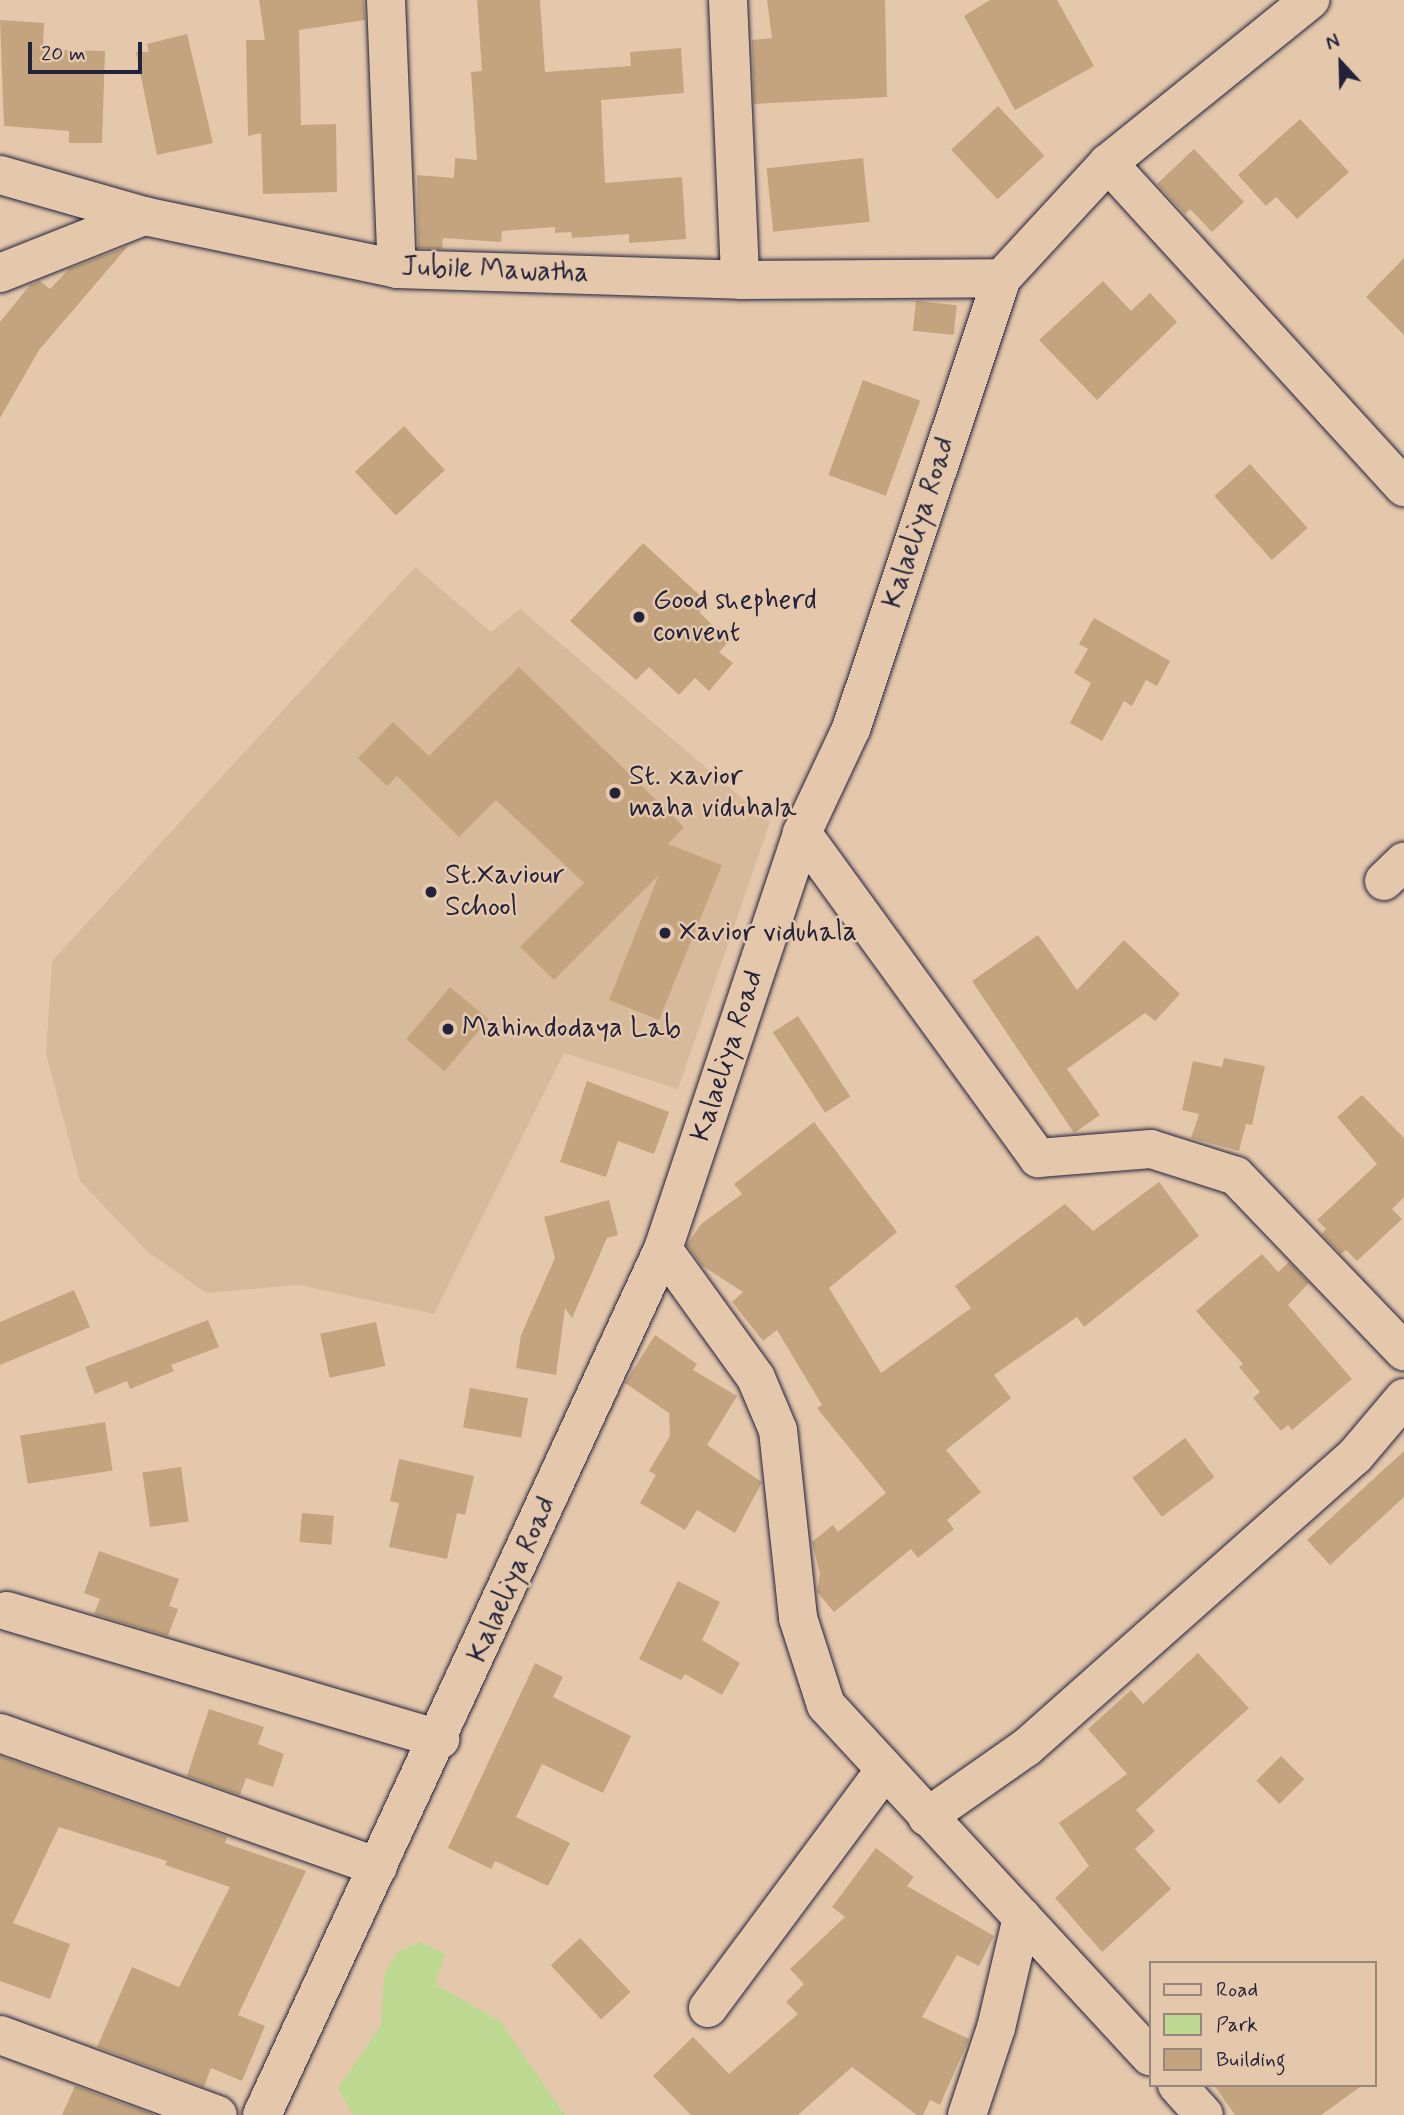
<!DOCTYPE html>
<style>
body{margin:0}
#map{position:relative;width:1404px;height:2115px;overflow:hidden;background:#e5c8ac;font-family:Mynerve,sans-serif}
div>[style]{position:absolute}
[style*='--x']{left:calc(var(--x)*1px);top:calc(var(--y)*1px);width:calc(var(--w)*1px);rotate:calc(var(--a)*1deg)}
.built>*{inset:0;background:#d7ba9c}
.green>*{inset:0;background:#bdd890}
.building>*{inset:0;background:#c3a47e;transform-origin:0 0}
.roads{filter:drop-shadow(0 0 2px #22223b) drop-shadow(0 0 2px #22223b)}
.street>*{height:38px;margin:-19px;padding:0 19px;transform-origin:19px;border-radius:19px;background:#e5c8ac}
.secondary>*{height:38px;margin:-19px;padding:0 19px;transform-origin:19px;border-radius:19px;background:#e5c8ac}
.dots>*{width:19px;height:19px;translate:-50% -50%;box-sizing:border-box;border:4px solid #e5c8ac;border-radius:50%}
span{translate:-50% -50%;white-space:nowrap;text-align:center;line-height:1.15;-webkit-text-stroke:5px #e5c8ac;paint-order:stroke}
.street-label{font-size:28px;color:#22223b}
.poi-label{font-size:28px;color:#22223b}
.left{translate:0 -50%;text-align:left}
.legend{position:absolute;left:1149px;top:1961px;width:228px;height:126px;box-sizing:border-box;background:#e5c8ac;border:2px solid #97867f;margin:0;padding:9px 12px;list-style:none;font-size:21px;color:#22223b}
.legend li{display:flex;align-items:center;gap:14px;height:35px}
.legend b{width:35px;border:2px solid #97867f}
.north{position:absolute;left:1306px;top:28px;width:70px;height:70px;-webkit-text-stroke:5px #e5c8ac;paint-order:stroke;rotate:338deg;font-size:19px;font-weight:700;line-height:28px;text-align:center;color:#22223b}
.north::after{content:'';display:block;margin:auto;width:24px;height:32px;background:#22223b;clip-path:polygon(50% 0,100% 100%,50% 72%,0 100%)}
.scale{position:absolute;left:28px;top:42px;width:114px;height:32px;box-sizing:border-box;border:4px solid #22223b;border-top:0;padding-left:9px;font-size:21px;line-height:24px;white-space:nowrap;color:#22223b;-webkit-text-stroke:5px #e5c8ac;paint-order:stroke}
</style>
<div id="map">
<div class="built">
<i style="clip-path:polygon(415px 567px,491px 632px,520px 609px,770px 822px,678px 1089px,564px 1053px,434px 1314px,299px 1285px,206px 1293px,147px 1251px,80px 1181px,46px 1054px,52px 961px)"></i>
</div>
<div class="green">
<i style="clip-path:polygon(421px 1942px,445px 1954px,435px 1984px,500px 2021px,565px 2115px,353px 2115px,338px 2088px,381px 2025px,384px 1974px,398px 1951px)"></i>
</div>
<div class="building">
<i style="clip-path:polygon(259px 0,364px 0,365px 20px,299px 30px,301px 125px,336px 124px,337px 192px,263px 194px,261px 133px,248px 136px,246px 40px,265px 40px)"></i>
<i style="clip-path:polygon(477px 0,540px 0,545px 72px,631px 66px,630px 52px,681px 48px,684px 93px,601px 100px,605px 183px,682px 177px,686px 239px,629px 243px,629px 234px,572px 238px,571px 232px,555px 233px,555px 227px,502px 231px,501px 242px,443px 238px,442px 249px,418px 248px,417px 175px,454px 178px,455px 158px,477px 160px,471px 72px,482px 71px)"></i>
<i style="clip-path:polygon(767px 0,885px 0,887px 97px,754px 104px,752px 40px,772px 38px)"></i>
<i style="clip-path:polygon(990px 0,1057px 0,1094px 66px,1015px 110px,964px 16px)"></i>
<i style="clip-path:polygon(0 20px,44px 23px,43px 50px,105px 51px,102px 143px,69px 143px,69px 131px,4px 126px)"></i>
<i style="clip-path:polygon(187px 34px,213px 143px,157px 155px,136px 52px,149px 52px,147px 44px)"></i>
<i style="left:998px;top:106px;width:68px;height:64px;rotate:47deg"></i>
<i style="clip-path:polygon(1300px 119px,1349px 172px,1297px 219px,1276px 197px,1266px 206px,1238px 175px)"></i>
<i style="clip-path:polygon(1194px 149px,1244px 202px,1212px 232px,1190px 209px,1185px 214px,1157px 184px)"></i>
<i style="left:863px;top:158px;width:64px;height:97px;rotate:84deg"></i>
<i style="clip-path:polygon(128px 246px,39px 350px,0 418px,0 322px,30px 285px,40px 281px,50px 289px,69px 269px)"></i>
<i style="clip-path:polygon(1404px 258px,1404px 335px,1366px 297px)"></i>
<i style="clip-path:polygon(1103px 281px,1131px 311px,1150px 293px,1177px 322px,1097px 400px,1039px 340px)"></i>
<i style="left:916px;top:301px;width:41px;height:30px;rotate:6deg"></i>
<i style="left:863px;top:380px;width:61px;height:101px;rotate:20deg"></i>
<i style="left:404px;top:426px;width:60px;height:67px;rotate:47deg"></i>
<i style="left:1250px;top:464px;width:86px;height:48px;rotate:48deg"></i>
<i style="clip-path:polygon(643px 543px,708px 603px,699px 612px,729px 641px,719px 652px,733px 663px,709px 691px,695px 678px,679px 695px,649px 667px,636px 680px,570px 621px)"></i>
<i style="clip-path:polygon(1094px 618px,1170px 661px,1157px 686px,1146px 680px,1132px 706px,1124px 701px,1102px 741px,1070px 723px,1091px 683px,1074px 673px,1088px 649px,1079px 644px)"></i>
<i style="clip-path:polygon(519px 667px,684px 827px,668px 844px,722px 865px,659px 1020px,609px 1000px,659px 875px,554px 980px,520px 947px,584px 883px,496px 800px,459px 837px,397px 776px,387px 786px,358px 758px,393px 722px,429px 756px)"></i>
<i style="clip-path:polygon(1038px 935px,1077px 990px,1124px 940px,1180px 994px,1155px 1021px,1145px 1013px,1067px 1069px,1100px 1115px,1074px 1133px,972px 981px)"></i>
<i style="left:450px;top:987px;width:50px;height:68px;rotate:40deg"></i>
<i style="left:798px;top:1016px;width:96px;height:30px;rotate:57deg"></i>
<i style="clip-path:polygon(1224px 1058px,1265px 1066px,1252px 1125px,1246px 1124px,1239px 1151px,1191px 1138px,1199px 1114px,1182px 1110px,1193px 1061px,1222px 1067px)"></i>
<i style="clip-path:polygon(587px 1081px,669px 1112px,654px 1154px,618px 1141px,606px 1177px,560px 1162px)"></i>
<i style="clip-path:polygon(1362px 1095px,1404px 1138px,1404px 1197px,1392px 1209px,1402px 1219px,1357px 1261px,1346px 1250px,1341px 1254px,1322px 1234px,1326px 1229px,1317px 1220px,1377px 1164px,1337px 1117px)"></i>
<i style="clip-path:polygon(814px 1122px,897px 1232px,829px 1288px,881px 1373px,971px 1308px,955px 1286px,1065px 1204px,1093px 1231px,1159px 1182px,1199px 1236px,1084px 1327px,1077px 1317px,994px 1375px,1011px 1398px,946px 1450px,981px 1492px,947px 1520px,954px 1529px,918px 1558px,911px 1549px,834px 1612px,817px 1592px,820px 1574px,812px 1542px,833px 1525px,838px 1532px,886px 1493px,817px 1408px,822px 1405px,777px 1330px,763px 1341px,732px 1302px,743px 1292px,701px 1265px,687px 1245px,701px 1224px,742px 1194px,734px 1184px)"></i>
<i style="clip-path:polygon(609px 1200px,618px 1235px,607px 1238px,572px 1318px,565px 1308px,556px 1375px,516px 1368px,521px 1335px,555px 1258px,544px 1217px)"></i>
<i style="clip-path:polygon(1262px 1254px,1278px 1272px,1289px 1262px,1309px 1283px,1288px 1305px,1352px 1379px,1292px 1430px,1288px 1425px,1281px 1431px,1253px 1398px,1260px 1392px,1239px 1367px,1243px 1364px,1196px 1311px)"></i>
<i style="clip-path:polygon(74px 1290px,90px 1327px,0 1365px,0 1322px)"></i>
<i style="clip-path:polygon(208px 1320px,219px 1347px,171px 1365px,174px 1371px,130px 1389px,127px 1381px,95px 1394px,85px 1367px)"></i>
<i style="left:376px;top:1322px;width:45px;height:57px;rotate:78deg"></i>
<i style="clip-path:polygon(655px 1335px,697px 1364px,693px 1370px,737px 1396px,707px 1445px,762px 1482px,735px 1533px,697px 1510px,685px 1530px,640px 1503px,656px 1475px,649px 1471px,670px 1436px,669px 1413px,625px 1383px)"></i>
<i style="left:470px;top:1388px;width:59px;height:40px;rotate:10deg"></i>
<i style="left:105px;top:1422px;width:49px;height:86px;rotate:81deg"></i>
<i style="left:1185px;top:1438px;width:49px;height:66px;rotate:53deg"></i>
<i style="clip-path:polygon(1404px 1451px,1404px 1497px,1330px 1565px,1307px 1540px)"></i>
<i style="clip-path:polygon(399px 1459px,474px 1476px,465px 1515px,457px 1513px,447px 1559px,389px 1547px,399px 1503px,390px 1501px)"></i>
<i style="left:181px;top:1467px;width:55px;height:39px;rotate:82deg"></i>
<i style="left:302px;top:1513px;width:32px;height:29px;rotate:5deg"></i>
<i style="clip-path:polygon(99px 1551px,179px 1579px,169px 1606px,178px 1609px,168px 1636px,94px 1614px,100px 1599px,84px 1593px)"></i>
<i style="clip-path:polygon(678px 1581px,720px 1602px,702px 1640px,740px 1663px,722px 1695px,685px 1674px,681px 1680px,639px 1659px)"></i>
<i style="clip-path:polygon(1198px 1653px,1249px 1708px,1136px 1810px,1155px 1831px,1135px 1849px,1171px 1889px,1102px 1952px,1055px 1898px,1089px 1866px,1059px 1823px,1127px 1774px,1088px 1729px,1131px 1690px,1143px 1704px)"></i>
<i style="clip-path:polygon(535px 1663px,563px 1677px,553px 1697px,631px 1736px,603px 1793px,542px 1764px,516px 1817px,570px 1843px,548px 1886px,495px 1861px,491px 1869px,448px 1848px)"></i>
<i style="clip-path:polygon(209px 1709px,264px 1727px,258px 1744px,284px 1754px,273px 1787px,246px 1778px,240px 1795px,187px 1776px)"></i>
<i style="clip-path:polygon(0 1756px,227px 1837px,225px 1843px,306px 1871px,238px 2015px,265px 2026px,242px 2081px,211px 2068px,204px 2087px,97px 2047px,132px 1967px,179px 1987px,230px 1887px,165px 1865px,167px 1861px,59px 1827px,13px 1923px,70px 1944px,50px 1999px,0 1981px)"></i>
<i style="left:1281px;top:1756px;width:33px;height:35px;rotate:45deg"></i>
<i style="clip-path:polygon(876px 1848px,914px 1877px,907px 1886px,994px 1936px,979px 1966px,957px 1955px,922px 2017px,969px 2039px,940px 2105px,930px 2100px,923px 2115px,917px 2115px,852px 2067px,798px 2115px,691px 2115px,653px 2076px,693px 2037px,729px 2074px,798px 2014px,786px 2002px,804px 1984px,790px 1969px,845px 1917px,832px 1907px)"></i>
<i style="left:580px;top:1938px;width:74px;height:40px;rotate:47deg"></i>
<i style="clip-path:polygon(1214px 2085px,1363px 2085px,1321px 2115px,1235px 2115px)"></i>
<i style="clip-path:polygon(75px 2086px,155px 2115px,62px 2115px)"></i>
</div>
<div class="roads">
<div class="street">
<i style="--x:386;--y:0;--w:269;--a:87.7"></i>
<i style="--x:728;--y:0;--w:280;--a:87.5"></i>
<i style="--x:1108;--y:163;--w:439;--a:47.6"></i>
<i style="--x:0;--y:175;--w:150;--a:15.9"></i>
<i style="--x:144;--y:216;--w:258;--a:11.8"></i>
<i style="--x:397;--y:269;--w:343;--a:1.8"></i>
<i style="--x:740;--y:280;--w:262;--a:-0.4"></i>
<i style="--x:0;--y:273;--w:155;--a:-21.6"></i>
<i style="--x:802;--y:833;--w:402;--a:54"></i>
<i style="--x:1038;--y:1158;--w:113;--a:-4.6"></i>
<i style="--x:1151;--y:1149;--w:89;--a:17.6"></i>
<i style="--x:1236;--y:1176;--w:243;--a:46.2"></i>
<i style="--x:1384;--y:881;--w:28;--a:-44"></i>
<i style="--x:663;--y:1249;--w:159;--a:54.2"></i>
<i style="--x:756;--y:1378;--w:56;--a:67.1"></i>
<i style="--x:778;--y:1430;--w:189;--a:83.9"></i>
<i style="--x:798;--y:1618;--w:91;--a:72.2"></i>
<i style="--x:826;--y:1705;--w:478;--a:47.3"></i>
<i style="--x:7;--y:1611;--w:452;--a:16.5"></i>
<i style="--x:0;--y:1733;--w:401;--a:19.5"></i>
<i style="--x:927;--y:1817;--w:122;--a:-35"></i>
<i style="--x:1027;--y:1747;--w:438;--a:-41.6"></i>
<i style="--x:1355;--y:1456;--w:76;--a:-49.8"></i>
<i style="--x:708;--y:2008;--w:297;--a:-53.4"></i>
<i style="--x:0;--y:2035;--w:232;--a:20.2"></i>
<i style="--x:1177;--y:2085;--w:40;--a:48"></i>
<i style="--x:967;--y:2115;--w:92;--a:-71.6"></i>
<i style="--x:996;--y:2028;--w:114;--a:-76.8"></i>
</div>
<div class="secondary">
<i style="--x:262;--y:2115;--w:954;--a:-65.15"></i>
<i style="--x:663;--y:1249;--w:439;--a:-71.5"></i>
<i style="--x:802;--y:833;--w:115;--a:-64.8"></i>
<i style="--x:851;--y:729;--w:476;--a:-71.5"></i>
<i style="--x:1002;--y:278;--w:156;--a:-47.3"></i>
<i style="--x:1108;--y:163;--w:260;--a:-38.9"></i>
</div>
</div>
<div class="dots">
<i style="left:639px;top:617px;background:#22223b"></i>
<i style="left:615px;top:793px;background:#22223b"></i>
<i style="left:431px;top:892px;background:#22223b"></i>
<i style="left:665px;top:933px;background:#22223b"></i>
<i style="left:448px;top:1029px;background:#22223b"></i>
</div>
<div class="street-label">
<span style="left:495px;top:271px;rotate:2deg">Jubile Mawatha</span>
<span style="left:920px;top:523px;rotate:-72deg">Kalaeliya Road</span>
<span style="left:728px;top:1056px;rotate:-72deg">Kalaeliya Road</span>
<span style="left:513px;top:1580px;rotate:-66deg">Kalaeliya Road</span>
</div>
<div class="poi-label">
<span class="left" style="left:653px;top:617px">Good shepherd<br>convent</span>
<span class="left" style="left:629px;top:793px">St. xavior<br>maha viduhala</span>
<span class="left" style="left:445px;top:892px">St.Xaviour<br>School</span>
<span class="left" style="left:679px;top:933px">Xavior viduhala</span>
<span class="left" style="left:462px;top:1029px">Mahindodaya Lab</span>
</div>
<ul class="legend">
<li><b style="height:9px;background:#e5c8ac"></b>Road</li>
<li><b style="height:19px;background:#bdd890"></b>Park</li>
<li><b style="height:19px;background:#c3a47e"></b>Building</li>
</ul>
<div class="north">N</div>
<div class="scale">20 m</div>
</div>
